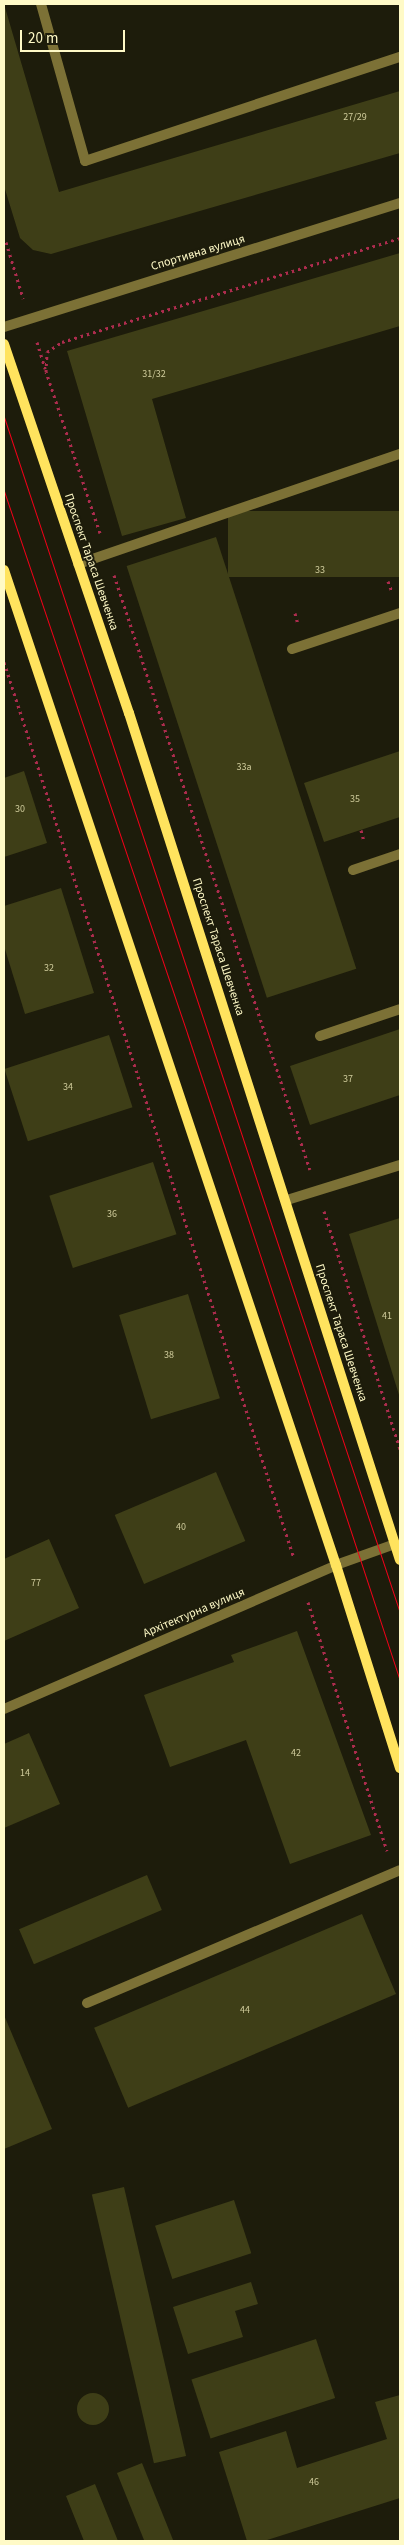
<!DOCTYPE html>
<meta charset="utf-8">
<style>
body{margin:0}
#map{position:relative;width:404px;height:2545px;overflow:hidden;background:#1d1c0b;font-family:"Source Sans 3",sans-serif}
div>[style]{position:absolute}
[style*='--x']{left:calc(var(--x)*1px);top:calc(var(--y)*1px);width:calc(var(--w)*1px);rotate:calc(var(--a)*1deg)}
.building>*{inset:0;background:#3e3e17;transform-origin:0 0}
.round{border-radius:50%}
.path>*{height:3px;margin-top:-1.5px;transform-origin:0;background:repeating-linear-gradient(90deg,#ae2c4e 0 2.5px,transparent 0 6.5px)}
.lane>*{height:10px;margin:-5px;padding:0 5px;transform-origin:5px;border-radius:5px;background:#7c7136}
.street>*{height:10px;margin:-5px;padding:0 5px;transform-origin:5px;border-radius:5px;background:#7c7136}
.secondary>*{height:10px;margin:-5px;padding:0 5px;transform-origin:5px;border-radius:5px;background:#ffe35e}
.tram>*{height:1px;margin:-0.5px;padding:0 0.5px;transform-origin:0.5px;border-radius:0.5px;background:#f20019}
span{translate:-50% -50%;white-space:nowrap;text-align:center;line-height:1.15;-webkit-text-stroke:4px #1d1c0b;paint-order:stroke}
.number-label{font-size:10px;color:#cfcb9b}
.number-label span{-webkit-text-stroke-width:0}
.street-label{font-size:12px;color:#fffac7}
.frame{position:absolute;inset:0;border:5px solid #fffac7;pointer-events:none}
.scale{position:absolute;left:20px;top:30px;width:105px;height:22px;box-sizing:border-box;border:2px solid #fffac7;border-top:0;padding-left:6px;font-size:15px;line-height:18px;white-space:nowrap;color:#fffac7;-webkit-text-stroke:4px #1d1c0b;paint-order:stroke}
</style>
<div id="map">
<div class="building">
<i style="clip-path:polygon(4px 4px,59px 192px,400px 91px,400px 153px,51px 254px,33px 250px,20px 238px,4px 186px)"></i>
<i style="clip-path:polygon(400px 253px,400px 326px,152px 399px,186px 518px,122px 536px,67px 351px)"></i>
<i style="left:400px;top:511px;width:66px;height:172px;rotate:90deg"></i>
<i style="left:216px;top:537px;width:454px;height:94px;rotate:72deg"></i>
<i style="clip-path:polygon(400px 751px,400px 817px,324px 842px,304px 783px)"></i>
<i style="clip-path:polygon(24px 771px,47px 843px,4px 857px,4px 778px)"></i>
<i style="clip-path:polygon(61px 888px,94px 993px,25px 1014px,4px 946px,4px 906px)"></i>
<i style="clip-path:polygon(400px 1029px,400px 1095px,310px 1125px,290px 1066px)"></i>
<i style="left:109px;top:1035px;width:76px;height:110px;rotate:72deg"></i>
<i style="left:153px;top:1162px;width:76px;height:109px;rotate:72deg"></i>
<i style="clip-path:polygon(400px 1218px,400px 1398px,349px 1234px)"></i>
<i style="left:188px;top:1294px;width:109px;height:72px;rotate:73deg"></i>
<i style="left:216px;top:1472px;width:75px;height:110px;rotate:67deg"></i>
<i style="clip-path:polygon(49px 1539px,79px 1608px,4px 1641px,4px 1559px)"></i>
<i style="clip-path:polygon(297px 1631px,371px 1835px,290px 1864px,246px 1740px,170px 1767px,144px 1695px,234px 1662px,231px 1655px)"></i>
<i style="clip-path:polygon(29px 1733px,60px 1804px,4px 1828px,4px 1744px)"></i>
<i style="left:147px;top:1875px;width:38px;height:139px;rotate:67deg"></i>
<i style="left:362px;top:1914px;width:87px;height:291px;rotate:67deg"></i>
<i style="clip-path:polygon(4px 2015px,52px 2129px,4px 2149px)"></i>
<i style="left:124px;top:2187px;width:276px;height:33px;rotate:77deg"></i>
<i style="left:234px;top:2200px;width:56px;height:83px;rotate:72deg"></i>
<i style="clip-path:polygon(251px 2282px,258px 2304px,235px 2311px,243px 2337px,188px 2354px,173px 2307px)"></i>
<i style="left:316px;top:2339px;width:62px;height:131px;rotate:72deg"></i>
<i class="round" style="left:77px;top:2393px;width:32px;height:32px"></i>
<i style="clip-path:polygon(400px 2395px,400px 2498px,264px 2541px,247px 2541px,219px 2452px,286px 2431px,297px 2468px,387px 2439px,375px 2402px)"></i>
<i style="left:142px;top:2463px;width:84px;height:27px;rotate:68deg"></i>
<i style="clip-path:polygon(95px 2484px,118px 2541px,84px 2541px,66px 2496px)"></i>
</div>
<div class="path">
<i style="--x:6;--y:242;--w:59;--a:73.1"></i>
<i style="--x:37;--y:342;--w:28;--a:73"></i>
<i style="--x:100;--y:533;--w:170;--a:-108.5"></i>
<i style="--x:46;--y:372;--w:20;--a:-87"></i>
<i style="--x:47;--y:352;--w:18;--a:-34"></i>
<i style="--x:62;--y:342;--w:354;--a:-17.1"></i>
<i style="--x:114;--y:575;--w:626;--a:71.77"></i>
<i style="--x:388;--y:581;--w:12;--a:70"></i>
<i style="--x:295;--y:613;--w:11;--a:75"></i>
<i style="--x:4;--y:662;--w:942;--a:72.07"></i>
<i style="--x:361;--y:830;--w:11;--a:75"></i>
<i style="--x:324;--y:1211;--w:250;--a:72.3"></i>
<i style="--x:308;--y:1602;--w:261;--a:72.4"></i>
</div>
<div class="lane">
<i style="--x:41;--y:4;--w:163;--a:74.3"></i>
<i style="--x:85;--y:161;--w:332;--a:-18.3"></i>
<i style="--x:78;--y:564;--w:340;--a:-18.9"></i>
<i style="--x:292;--y:649;--w:114;--a:-18.4"></i>
<i style="--x:353;--y:870;--w:50;--a:-18.8"></i>
<i style="--x:320;--y:1036;--w:84;--a:-18.6"></i>
<i style="--x:287;--y:1200;--w:118;--a:-17.2"></i>
<i style="--x:87;--y:2003;--w:340;--a:-23"></i>
</div>
<div class="street">
<i style="--x:4;--y:327;--w:415;--a:-17.4"></i>
<i style="--x:4;--y:1709;--w:362;--a:-23.4"></i>
<i style="--x:336;--y:1565;--w:63;--a:-19.6"></i>
</div>
<div class="secondary">
<i style="--x:4;--y:344;--w:390;--a:71.3"></i>
<i style="--x:129;--y:713;--w:889;--a:72.26"></i>
<i style="--x:4;--y:570;--w:1049;--a:71.55"></i>
<i style="--x:336;--y:1565;--w:213;--a:72.5"></i>
</div>
<div class="tram">
<i style="--x:4;--y:417;--w:1260;--a:71.68"></i>
<i style="--x:4;--y:491;--w:572;--a:71.34"></i>
<i style="--x:187;--y:1033;--w:682;--a:71.8"></i>
</div>
<div class="number-label">
<span style="left:355px;top:118px">27/29</span>
<span style="left:154px;top:375px">31/32</span>
<span style="left:320px;top:571px">33</span>
<span style="left:244px;top:768px">33а</span>
<span style="left:355px;top:800px">35</span>
<span style="left:20px;top:810px">30</span>
<span style="left:49px;top:969px">32</span>
<span style="left:348px;top:1080px">37</span>
<span style="left:68px;top:1088px">34</span>
<span style="left:112px;top:1215px">36</span>
<span style="left:387px;top:1317px">41</span>
<span style="left:169px;top:1356px">38</span>
<span style="left:181px;top:1528px">40</span>
<span style="left:36px;top:1584px">77</span>
<span style="left:296px;top:1754px">42</span>
<span style="left:25px;top:1774px">14</span>
<span style="left:245px;top:2011px">44</span>
<span style="left:314px;top:2483px">46</span>
</div>
<div class="street-label">
<span style="left:198px;top:253px;rotate:-17deg">Спортивна вулиця</span>
<span style="left:91px;top:562px;rotate:71deg">Проспект Тараса Шевченка</span>
<span style="left:218px;top:947px;rotate:72deg">Проспект Тараса Шевченка</span>
<span style="left:341px;top:1333px;rotate:72deg">Проспект Тараса Шевченка</span>
<span style="left:194px;top:1613px;rotate:-23deg">Архітектурна вулиця</span>
</div>
<div class="frame"></div>
<div class="scale">20 m</div>
</div>
